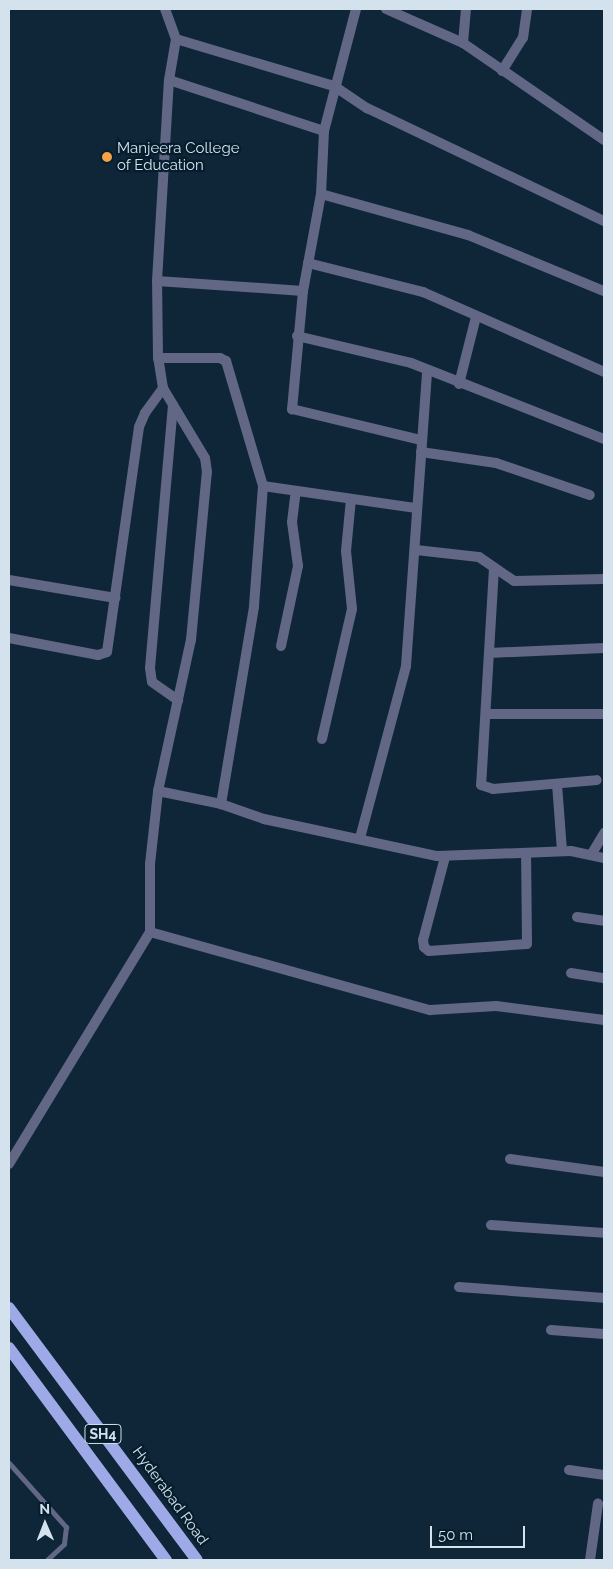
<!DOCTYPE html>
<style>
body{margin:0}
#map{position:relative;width:613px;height:1569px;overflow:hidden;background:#0e2637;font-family:Raleway,sans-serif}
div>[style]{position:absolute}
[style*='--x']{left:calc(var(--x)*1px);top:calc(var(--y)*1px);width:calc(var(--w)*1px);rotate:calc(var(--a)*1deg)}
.service>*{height:5px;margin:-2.5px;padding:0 2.5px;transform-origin:2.5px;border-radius:2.5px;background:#616785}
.minor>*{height:10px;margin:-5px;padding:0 5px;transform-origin:5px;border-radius:5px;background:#616785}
.primary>*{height:12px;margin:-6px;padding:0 6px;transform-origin:6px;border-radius:6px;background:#9eaae8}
.dots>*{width:14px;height:14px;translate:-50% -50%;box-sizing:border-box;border:2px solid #051d2c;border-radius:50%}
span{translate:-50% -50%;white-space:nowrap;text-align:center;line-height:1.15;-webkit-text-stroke:4.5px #051d2c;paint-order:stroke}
.shield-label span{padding:1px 4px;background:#051d2c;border:1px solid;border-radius:4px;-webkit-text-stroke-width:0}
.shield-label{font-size:14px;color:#d4e2ed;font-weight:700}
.poi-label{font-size:15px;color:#d4e2ed}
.left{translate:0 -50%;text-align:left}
.street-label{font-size:15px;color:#d4e2ed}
.frame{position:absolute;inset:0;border:10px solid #d4e2ed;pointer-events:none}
.north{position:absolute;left:20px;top:1499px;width:50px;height:50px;-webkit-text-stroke:4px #051d2c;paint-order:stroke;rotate:359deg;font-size:14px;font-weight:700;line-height:20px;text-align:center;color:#d4e2ed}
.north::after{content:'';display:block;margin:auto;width:18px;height:22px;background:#d4e2ed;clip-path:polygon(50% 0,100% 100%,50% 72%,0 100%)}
.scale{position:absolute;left:430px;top:1526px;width:95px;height:22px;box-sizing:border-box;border:2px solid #d4e2ed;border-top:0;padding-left:6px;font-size:15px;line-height:18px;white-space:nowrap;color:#d4e2ed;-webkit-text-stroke:4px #051d2c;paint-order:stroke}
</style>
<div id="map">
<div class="service">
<i style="--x:9;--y:1463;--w:86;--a:48.3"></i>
<i style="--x:66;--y:1527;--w:17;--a:97"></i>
<i style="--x:64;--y:1544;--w:23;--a:137"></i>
</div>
<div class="minor">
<i style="--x:386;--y:9;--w:84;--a:23.8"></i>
<i style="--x:463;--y:43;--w:171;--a:34.5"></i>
<i style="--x:176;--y:39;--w:165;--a:16.6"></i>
<i style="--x:334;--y:86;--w:40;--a:34"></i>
<i style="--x:367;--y:108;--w:263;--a:25.5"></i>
<i style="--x:463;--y:43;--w:34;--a:-85"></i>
<i style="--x:502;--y:71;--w:39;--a:-58"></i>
<i style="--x:523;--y:38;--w:29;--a:-82"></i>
<i style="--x:169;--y:80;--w:163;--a:18.2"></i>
<i style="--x:324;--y:131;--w:63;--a:92.7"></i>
<i style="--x:321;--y:194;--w:99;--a:100.5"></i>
<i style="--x:303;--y:291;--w:119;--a:95.3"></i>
<i style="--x:292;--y:409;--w:133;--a:13.5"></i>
<i style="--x:324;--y:131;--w:126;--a:-75.3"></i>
<i style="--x:321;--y:194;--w:153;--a:15.6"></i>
<i style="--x:468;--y:235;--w:147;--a:22.4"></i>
<i style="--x:308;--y:263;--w:119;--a:14.2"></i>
<i style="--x:423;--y:292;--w:198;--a:23.8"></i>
<i style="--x:157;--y:281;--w:146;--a:3.9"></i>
<i style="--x:297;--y:336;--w:117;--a:13.3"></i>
<i style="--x:411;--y:363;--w:207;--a:21.5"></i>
<i style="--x:158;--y:358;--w:62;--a:0"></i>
<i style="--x:220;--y:358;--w:7;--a:27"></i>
<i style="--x:226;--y:361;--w:130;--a:73.5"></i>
<i style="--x:263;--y:486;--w:121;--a:94.3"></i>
<i style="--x:254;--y:607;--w:200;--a:99.5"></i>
<i style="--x:459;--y:384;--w:69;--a:-75.8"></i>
<i style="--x:173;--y:405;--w:264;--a:95"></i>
<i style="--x:150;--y:668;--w:14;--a:82"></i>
<i style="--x:152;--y:682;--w:32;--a:35"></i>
<i style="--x:421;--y:452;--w:76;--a:8.3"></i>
<i style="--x:496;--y:463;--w:99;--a:18.8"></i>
<i style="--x:263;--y:486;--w:155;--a:8.2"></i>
<i style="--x:416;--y:550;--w:63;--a:6.3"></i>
<i style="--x:479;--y:557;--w:42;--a:34.4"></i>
<i style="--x:514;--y:581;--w:90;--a:-1.3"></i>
<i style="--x:494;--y:568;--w:217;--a:93.4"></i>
<i style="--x:481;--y:785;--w:13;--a:18"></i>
<i style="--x:493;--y:789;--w:104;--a:-4.9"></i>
<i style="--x:9;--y:580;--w:108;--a:9.6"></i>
<i style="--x:9;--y:638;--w:91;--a:10.8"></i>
<i style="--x:98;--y:655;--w:9;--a:-18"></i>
<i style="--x:107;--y:652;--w:227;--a:-81.9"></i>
<i style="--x:139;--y:427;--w:15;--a:-67"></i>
<i style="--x:145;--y:413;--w:31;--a:-54"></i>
<i style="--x:281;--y:646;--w:82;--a:-78"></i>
<i style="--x:298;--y:566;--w:44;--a:-97.8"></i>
<i style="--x:292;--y:522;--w:31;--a:-83"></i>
<i style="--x:489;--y:653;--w:115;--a:-2.5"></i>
<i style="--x:486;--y:714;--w:118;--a:0"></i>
<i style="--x:322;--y:739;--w:133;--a:-77"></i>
<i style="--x:352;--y:609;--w:58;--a:-95.9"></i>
<i style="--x:346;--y:551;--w:52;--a:-84.5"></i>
<i style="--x:557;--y:784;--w:67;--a:85.7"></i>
<i style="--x:158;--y:791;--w:64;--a:11.7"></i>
<i style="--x:221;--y:804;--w:46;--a:19.2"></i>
<i style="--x:264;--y:819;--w:177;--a:12.1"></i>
<i style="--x:437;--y:856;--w:134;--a:-2.1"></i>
<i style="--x:571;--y:851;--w:34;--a:12"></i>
<i style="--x:360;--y:838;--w:178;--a:-75"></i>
<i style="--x:406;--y:666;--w:297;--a:-85.9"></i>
<i style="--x:591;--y:855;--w:26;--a:-59"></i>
<i style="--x:445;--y:857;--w:86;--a:104.8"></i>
<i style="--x:423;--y:940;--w:7;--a:82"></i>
<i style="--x:424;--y:947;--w:6;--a:39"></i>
<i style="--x:429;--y:951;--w:98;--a:-4.1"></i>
<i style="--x:527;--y:944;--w:91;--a:-90.6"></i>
<i style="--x:577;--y:917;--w:27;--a:8"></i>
<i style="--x:150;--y:932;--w:291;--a:15.6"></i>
<i style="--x:430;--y:1010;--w:66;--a:-3.5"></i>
<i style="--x:496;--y:1006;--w:109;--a:7.4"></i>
<i style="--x:571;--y:973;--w:33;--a:9"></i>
<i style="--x:510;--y:1159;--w:95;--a:7.9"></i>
<i style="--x:9;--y:1164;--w:271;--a:-58.7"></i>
<i style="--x:150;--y:932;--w:68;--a:-90"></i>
<i style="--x:150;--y:864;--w:73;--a:-83.7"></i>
<i style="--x:158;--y:791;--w:155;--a:-77.7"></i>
<i style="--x:191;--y:640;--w:169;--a:-84.6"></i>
<i style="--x:207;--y:472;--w:14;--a:-98"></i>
<i style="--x:205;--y:458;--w:82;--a:-121"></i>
<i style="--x:163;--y:388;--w:30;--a:-99"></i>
<i style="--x:158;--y:358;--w:77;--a:-90.7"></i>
<i style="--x:157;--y:281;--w:201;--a:-86.6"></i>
<i style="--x:169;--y:80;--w:42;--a:-80.3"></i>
<i style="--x:176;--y:39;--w:32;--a:-110"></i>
<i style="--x:491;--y:1225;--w:113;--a:4"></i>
<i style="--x:459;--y:1287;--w:145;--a:4.3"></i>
<i style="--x:551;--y:1330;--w:53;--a:4.3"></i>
<i style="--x:569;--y:1470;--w:35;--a:8"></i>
<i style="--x:590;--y:1560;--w:57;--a:-81.9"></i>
</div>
<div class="primary">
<i style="--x:9;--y:1308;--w:314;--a:53.3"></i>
<i style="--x:9;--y:1348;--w:264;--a:53.5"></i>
</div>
<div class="dots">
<i style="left:107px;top:157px;background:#f5a246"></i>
</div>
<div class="shield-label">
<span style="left:103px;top:1434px">SH4</span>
</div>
<div class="poi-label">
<span class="left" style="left:117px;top:157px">Manjeera College<br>of Education</span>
</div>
<div class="street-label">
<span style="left:170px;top:1496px;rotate:54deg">Hyderabad Road</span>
</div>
<div class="frame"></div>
<div class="north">N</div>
<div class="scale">50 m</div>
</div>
